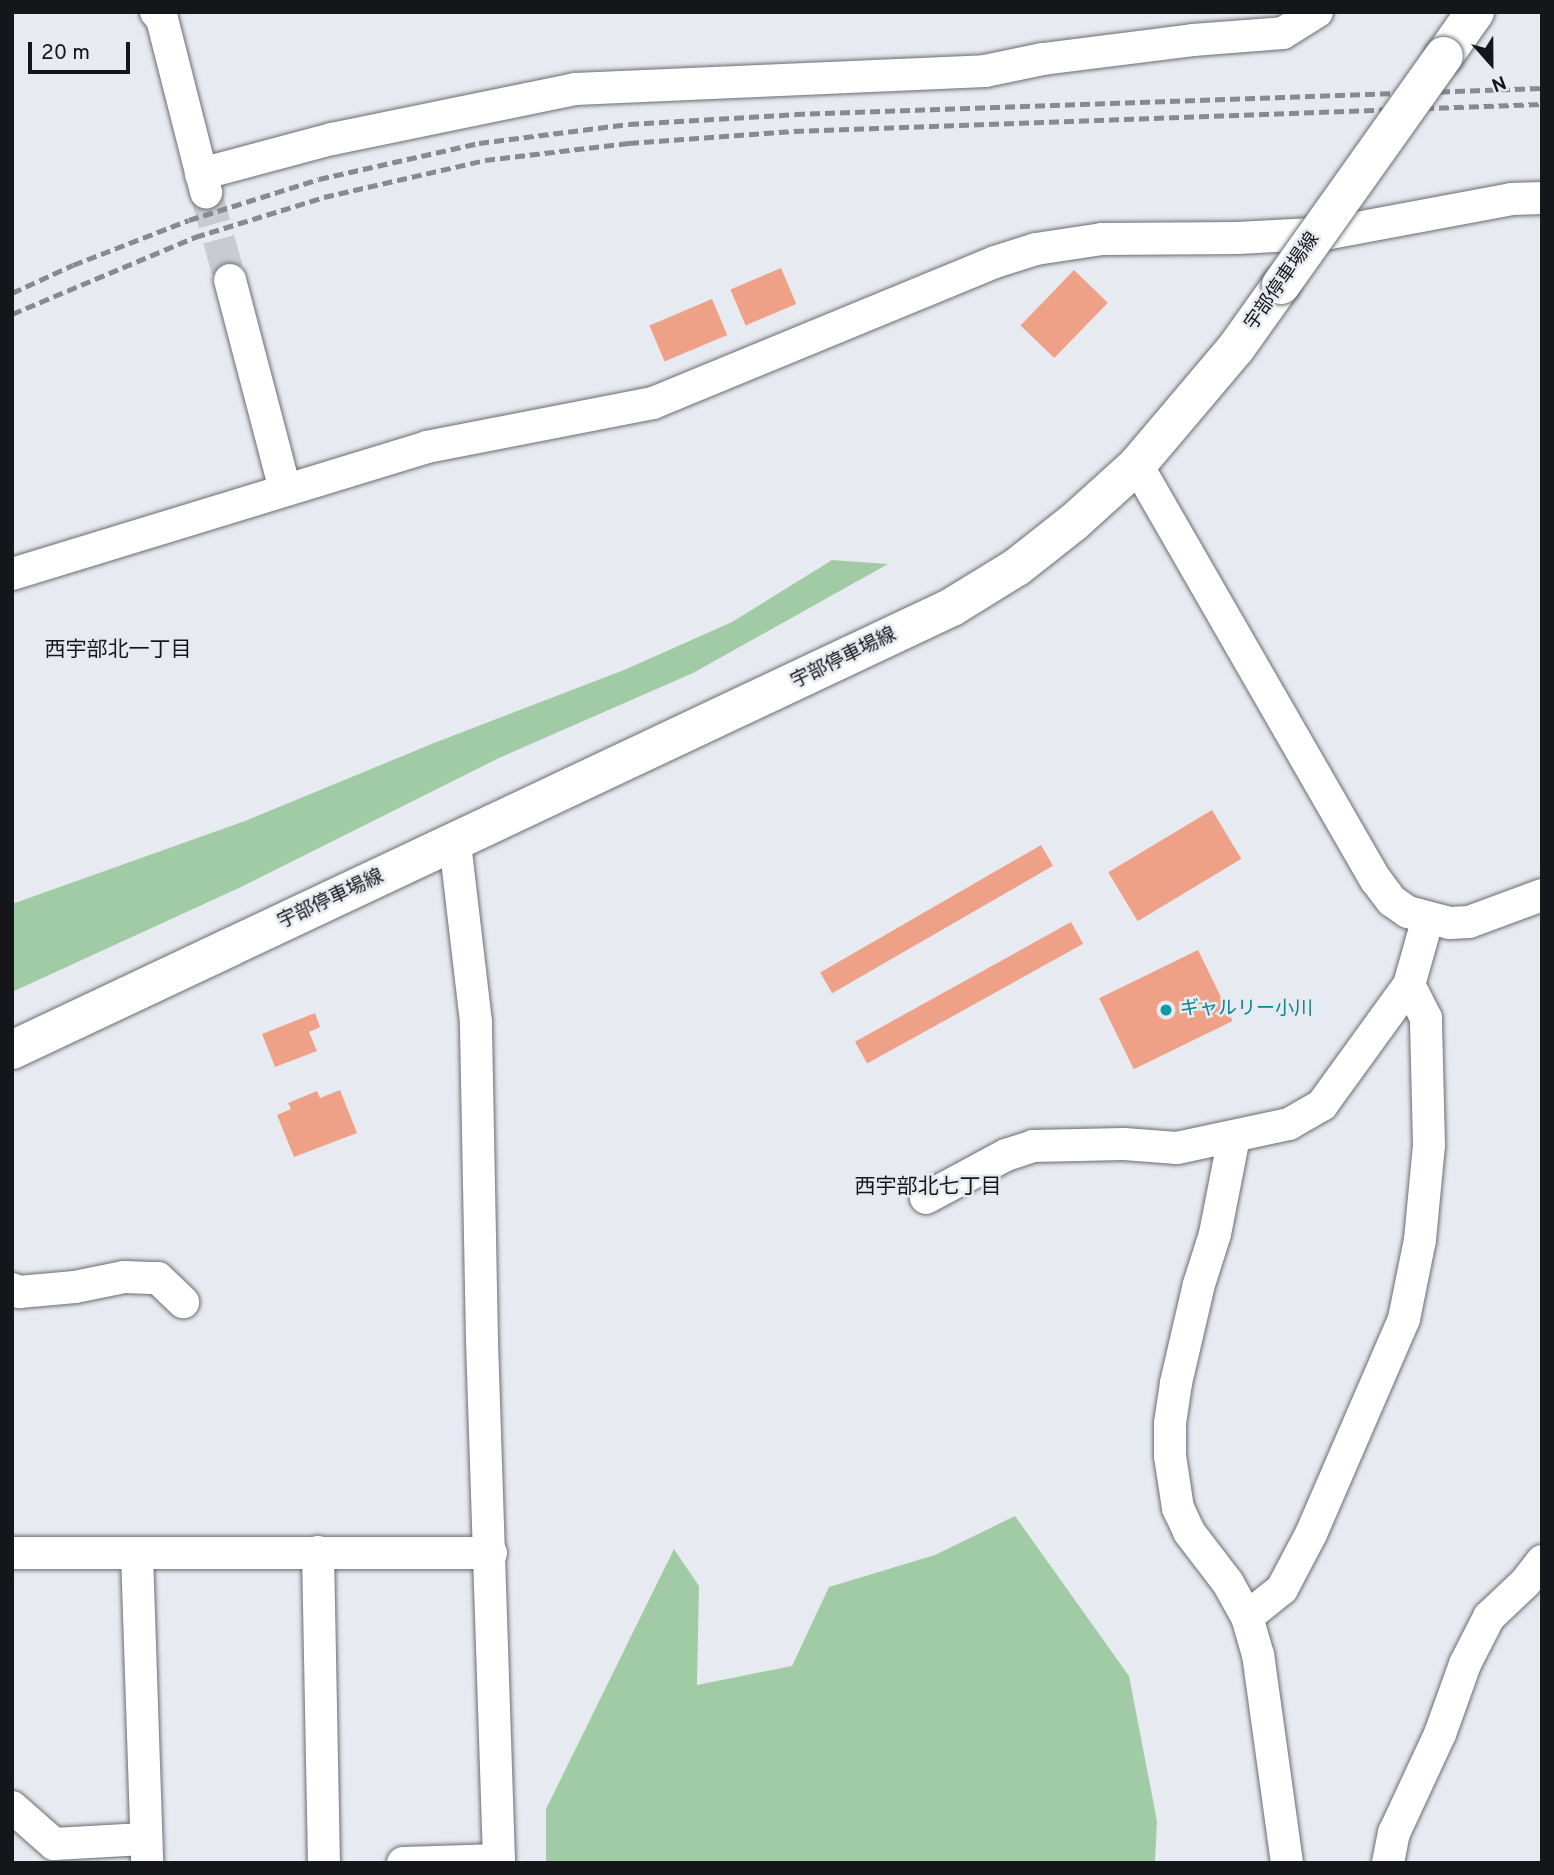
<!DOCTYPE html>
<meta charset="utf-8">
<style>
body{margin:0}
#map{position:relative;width:1554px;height:1875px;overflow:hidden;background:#e7ebf1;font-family:Overpass,"Noto Sans JP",sans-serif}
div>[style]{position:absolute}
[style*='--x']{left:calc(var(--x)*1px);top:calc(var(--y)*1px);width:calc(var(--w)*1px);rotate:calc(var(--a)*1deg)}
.green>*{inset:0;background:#a1cba4}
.building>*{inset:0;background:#efa188;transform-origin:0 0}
.minor-tunnel>*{height:32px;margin-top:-16px;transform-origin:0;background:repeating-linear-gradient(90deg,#c8cbd1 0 32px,transparent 0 48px)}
.roads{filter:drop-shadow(0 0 2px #6a6d73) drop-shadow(0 0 2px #6a6d73)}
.minor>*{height:32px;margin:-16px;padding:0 16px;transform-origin:16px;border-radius:16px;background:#fff}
.secondary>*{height:38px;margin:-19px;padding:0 19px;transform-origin:19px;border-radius:19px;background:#fff}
.rail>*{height:5px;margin-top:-2.5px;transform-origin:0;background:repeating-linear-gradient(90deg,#888a8f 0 10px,transparent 0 15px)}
.bridges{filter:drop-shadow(0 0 2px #6a6d73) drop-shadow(0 0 2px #6a6d73)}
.secondary-bridge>*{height:38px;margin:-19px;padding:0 19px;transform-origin:19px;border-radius:19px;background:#fff}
.dots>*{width:19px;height:19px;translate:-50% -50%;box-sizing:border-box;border:4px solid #e7ebf1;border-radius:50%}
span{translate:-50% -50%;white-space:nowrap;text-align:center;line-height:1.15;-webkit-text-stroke:5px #e7ebf1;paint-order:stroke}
.street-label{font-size:19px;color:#151619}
.culture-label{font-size:19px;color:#0d838f}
.left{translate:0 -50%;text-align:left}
.neighbourhood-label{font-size:21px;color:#151619}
.frame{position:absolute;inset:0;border:14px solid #151619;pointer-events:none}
.north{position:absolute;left:1456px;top:28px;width:70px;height:70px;-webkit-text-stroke:5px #e7ebf1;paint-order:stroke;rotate:159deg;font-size:19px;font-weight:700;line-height:28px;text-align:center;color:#151619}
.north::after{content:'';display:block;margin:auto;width:24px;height:32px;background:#151619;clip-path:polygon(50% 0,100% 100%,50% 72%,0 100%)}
.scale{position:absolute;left:28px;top:42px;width:102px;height:32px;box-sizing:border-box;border:4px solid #151619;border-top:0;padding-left:9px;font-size:21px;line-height:24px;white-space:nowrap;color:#151619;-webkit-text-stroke:5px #e7ebf1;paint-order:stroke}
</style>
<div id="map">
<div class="green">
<i style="clip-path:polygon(832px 560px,888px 564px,693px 673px,499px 758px,241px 887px,12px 992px,12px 904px,245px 821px,434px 743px,624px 670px,732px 622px)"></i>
<i style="clip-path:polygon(1015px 1516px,1129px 1676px,1157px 1821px,1155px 1863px,546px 1863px,546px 1809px,674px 1549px,699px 1586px,697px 1685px,792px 1666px,829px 1587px,935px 1555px)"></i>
</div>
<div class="building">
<i style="left:781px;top:268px;width:39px;height:55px;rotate:67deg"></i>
<i style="left:1074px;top:270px;width:47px;height:77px;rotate:44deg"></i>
<i style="left:712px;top:299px;width:39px;height:68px;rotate:67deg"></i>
<i style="left:1212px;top:810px;width:57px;height:121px;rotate:59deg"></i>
<i style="left:1041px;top:845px;width:24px;height:255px;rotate:60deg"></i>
<i style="left:1071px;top:922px;width:25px;height:247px;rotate:61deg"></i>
<i style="left:1198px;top:950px;width:79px;height:110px;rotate:64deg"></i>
<i style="clip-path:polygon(315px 1013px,320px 1027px,309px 1032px,317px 1051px,275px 1067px,262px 1034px)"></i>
<i style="clip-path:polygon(340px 1090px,357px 1133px,294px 1157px,277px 1115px,291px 1109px,288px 1103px,317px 1091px,320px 1098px)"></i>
</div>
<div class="minor-tunnel">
<i style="--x:206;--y:193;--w:90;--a:74.6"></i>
</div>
<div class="roads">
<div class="minor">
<i style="--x:156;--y:12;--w:9;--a:49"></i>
<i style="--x:162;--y:19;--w:179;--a:75.7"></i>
<i style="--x:201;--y:174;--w:136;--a:-15"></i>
<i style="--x:332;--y:139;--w:248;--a:-11.6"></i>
<i style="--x:575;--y:89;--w:410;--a:-2.5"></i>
<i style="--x:985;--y:71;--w:59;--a:-11.7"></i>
<i style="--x:1043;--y:59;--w:151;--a:-7.2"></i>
<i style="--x:1193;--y:40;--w:90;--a:-4.4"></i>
<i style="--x:1283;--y:33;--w:40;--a:-32"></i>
<i style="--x:230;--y:280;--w:217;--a:75.3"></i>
<i style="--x:1137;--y:465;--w:479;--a:60.1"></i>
<i style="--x:1376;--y:880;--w:26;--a:53"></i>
<i style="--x:1392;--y:901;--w:19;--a:35"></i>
<i style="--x:1408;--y:912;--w:43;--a:14.7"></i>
<i style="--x:1450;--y:923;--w:19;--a:-3"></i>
<i style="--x:1469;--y:922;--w:78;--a:-20.3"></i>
<i style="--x:12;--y:574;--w:434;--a:-17"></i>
<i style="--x:427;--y:447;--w:230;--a:-11"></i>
<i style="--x:653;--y:403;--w:370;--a:-22.4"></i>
<i style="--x:995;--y:262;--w:43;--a:-17.6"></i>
<i style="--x:1036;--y:249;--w:67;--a:-8.6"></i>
<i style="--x:1102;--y:239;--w:136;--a:-0.4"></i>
<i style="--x:1238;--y:238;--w:92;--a:-3.1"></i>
<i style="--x:1330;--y:233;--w:184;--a:-10.6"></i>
<i style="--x:1511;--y:199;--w:31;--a:-2"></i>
<i style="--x:1234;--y:1137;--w:99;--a:101.1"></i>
<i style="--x:1215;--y:1234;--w:52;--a:107.7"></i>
<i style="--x:1199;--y:1284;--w:102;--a:103.1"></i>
<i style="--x:1176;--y:1383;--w:40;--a:98.5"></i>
<i style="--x:1170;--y:1423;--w:33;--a:90"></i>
<i style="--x:1170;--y:1456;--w:53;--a:81.3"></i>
<i style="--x:1178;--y:1508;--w:26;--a:65"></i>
<i style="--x:1189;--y:1532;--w:64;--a:52.6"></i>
<i style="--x:1228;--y:1583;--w:39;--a:61"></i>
<i style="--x:926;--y:1198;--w:91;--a:-28.3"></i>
<i style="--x:1006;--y:1155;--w:28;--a:-18"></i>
<i style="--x:1033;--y:1146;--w:91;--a:-1.3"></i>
<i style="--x:1124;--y:1144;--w:53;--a:4.3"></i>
<i style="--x:1177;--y:1148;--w:115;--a:-12.1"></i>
<i style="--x:1289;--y:1124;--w:38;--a:-30"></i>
<i style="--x:1322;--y:1105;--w:148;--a:-54.1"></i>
<i style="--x:12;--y:1289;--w:8;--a:23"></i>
<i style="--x:19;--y:1292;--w:56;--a:-5.1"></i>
<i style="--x:75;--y:1287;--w:50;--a:-11.5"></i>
<i style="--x:124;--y:1277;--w:34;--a:2"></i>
<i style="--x:158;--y:1278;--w:35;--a:44"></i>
<i style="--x:318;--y:1552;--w:311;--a:88.9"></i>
<i style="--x:12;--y:1553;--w:479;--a:0"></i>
<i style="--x:137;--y:1554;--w:309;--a:88.1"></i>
<i style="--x:12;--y:1807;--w:56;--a:41.4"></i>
<i style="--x:54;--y:1844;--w:90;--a:-3.2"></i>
<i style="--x:403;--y:1863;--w:96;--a:-1.8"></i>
<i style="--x:499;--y:1860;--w:519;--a:-91.88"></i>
<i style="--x:482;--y:1341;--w:319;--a:-91.1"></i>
<i style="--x:476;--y:1022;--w:181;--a:-96.7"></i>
<i style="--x:1287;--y:1863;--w:210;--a:-97.9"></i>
<i style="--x:1258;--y:1655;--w:40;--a:-106"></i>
<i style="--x:1247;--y:1617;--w:45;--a:-38.7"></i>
<i style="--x:1282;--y:1589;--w:62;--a:-62.2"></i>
<i style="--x:1311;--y:1534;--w:234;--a:-66.6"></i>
<i style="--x:1404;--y:1319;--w:81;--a:-78.6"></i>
<i style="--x:1420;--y:1240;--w:95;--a:-84.6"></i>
<i style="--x:1429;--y:1145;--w:127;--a:-91.4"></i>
<i style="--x:1426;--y:1018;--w:37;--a:-117"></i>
<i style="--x:1409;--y:985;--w:70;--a:-74.2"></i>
<i style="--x:1388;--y:1863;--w:31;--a:-79"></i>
<i style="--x:1394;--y:1833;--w:109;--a:-65.1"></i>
<i style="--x:1440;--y:1734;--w:74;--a:-70.3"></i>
<i style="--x:1465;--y:1664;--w:53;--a:-62.9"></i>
<i style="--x:1489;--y:1617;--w:50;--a:-43.4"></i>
<i style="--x:1525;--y:1583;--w:28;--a:-52"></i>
</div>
<div class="secondary">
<i style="--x:1444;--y:56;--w:54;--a:-54.8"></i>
<i style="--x:12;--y:1050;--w:1039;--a:-25.23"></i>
<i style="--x:952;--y:607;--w:76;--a:-31.6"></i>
<i style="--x:1017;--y:567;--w:73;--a:-38.3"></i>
<i style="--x:1074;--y:522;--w:85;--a:-42.1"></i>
<i style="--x:1137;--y:465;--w:153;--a:-49.8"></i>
<i style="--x:1236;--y:348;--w:77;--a:-54.5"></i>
</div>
</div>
<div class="rail">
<i style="--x:12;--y:293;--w:67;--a:-24.7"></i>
<i style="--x:73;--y:265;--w:124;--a:-21.2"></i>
<i style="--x:189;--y:220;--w:136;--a:-17.5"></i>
<i style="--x:319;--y:179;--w:164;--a:-12.7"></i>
<i style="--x:479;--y:143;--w:151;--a:-7.2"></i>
<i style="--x:629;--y:124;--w:166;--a:-3.4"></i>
<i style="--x:795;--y:114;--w:747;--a:-1.99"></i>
<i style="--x:12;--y:314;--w:199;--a:-22.8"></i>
<i style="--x:195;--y:237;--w:135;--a:-17.2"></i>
<i style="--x:324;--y:197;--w:165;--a:-12.9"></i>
<i style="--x:485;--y:160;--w:145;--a:-6.7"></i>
<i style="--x:629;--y:143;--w:165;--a:-4.2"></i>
<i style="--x:794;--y:131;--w:748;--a:-2.07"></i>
</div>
<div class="bridges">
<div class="secondary-bridge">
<i style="--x:1281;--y:285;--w:281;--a:-54.6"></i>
</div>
</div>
<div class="dots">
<i style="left:1166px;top:1010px;background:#0f9aa8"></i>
</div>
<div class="street-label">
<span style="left:1283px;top:282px;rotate:-55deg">宇部停車場線</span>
<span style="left:844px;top:659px;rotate:-26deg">宇部停車場線</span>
<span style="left:331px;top:900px;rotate:-25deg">宇部停車場線</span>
</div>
<div class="culture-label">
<span class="left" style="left:1180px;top:1010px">ギャルリー小川</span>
</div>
<div class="neighbourhood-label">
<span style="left:118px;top:651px">西宇部北一丁目</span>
<span style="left:928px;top:1188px">西宇部北七丁目</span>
</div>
<div class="frame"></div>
<div class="north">N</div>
<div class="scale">20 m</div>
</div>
